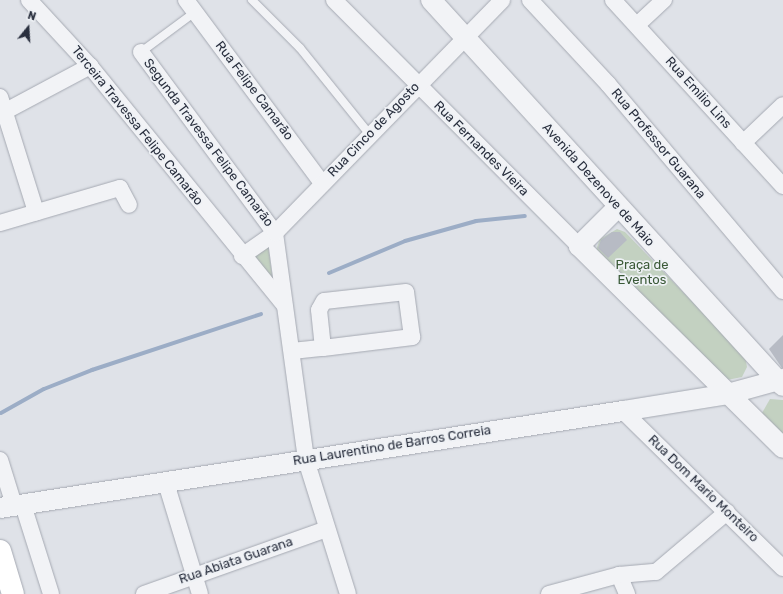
<!DOCTYPE html>
<meta charset="utf-8">
<style>
body{margin:0}
#map{position:relative;width:783px;height:594px;overflow:hidden;background:#dfe2e8;font-family:Rubik,sans-serif}
div>[style]{position:absolute}
[style*='--x']{left:calc(var(--x)*1px);top:calc(var(--y)*1px);width:calc(var(--w)*1px);rotate:calc(var(--a)*1deg)}
.green>*{inset:0;background:#c3d1c1}
.stream>*{height:4px;margin:-2px;padding:0 2px;transform-origin:2px;border-radius:2px;background:#9cadc6}
.building>*{inset:0;background:#b7bbc4}
.roads{filter:drop-shadow(0 0 1px #a5a9b2) drop-shadow(0 0 1px #a5a9b2)}
.service>*{height:8px;margin:-4px;padding:0 4px;transform-origin:4px;border-radius:4px;background:#f2f3f6}
.minor>*{height:16px;margin:-8px;padding:0 8px;transform-origin:8px;border-radius:8px;background:#f2f3f6}
.tertiary>*{height:20px;margin:-10px;padding:0 10px;transform-origin:10px;border-radius:10px;background:#f2f3f6}
.primary>*{height:22px;margin:-11px;padding:0 11px;transform-origin:11px;border-radius:11px;background:#fff}
span{translate:-50% -50%;white-space:nowrap;text-align:center;line-height:1.15;-webkit-text-stroke:3.5px #eef1f5;paint-order:stroke}
.street-label{font-size:13px;color:#292f3e}
.park-label{font-size:13px;color:#3a5937}
.north{position:absolute;left:8px;top:8px;width:40px;height:40px;-webkit-text-stroke:3px #eef1f5;paint-order:stroke;rotate:18deg;font-size:11px;font-weight:700;line-height:16px;text-align:center;color:#292f3e}
.north::after{content:'';display:block;margin:auto;width:14px;height:18px;background:#292f3e;clip-path:polygon(50% 0,100% 100%,50% 72%,0 100%)}
</style>
<div id="map">
<div class="green">
<i style="clip-path:polygon(617px 229px,625px 232px,745px 356px,747px 367px,742px 377px,727px 380px,596px 250px,600px 239px)"></i>
<i style="clip-path:polygon(268px 245px,273px 282px,253px 257px)"></i>
<i style="clip-path:polygon(770px 399px,783px 400px,783px 437px,762px 413px)"></i>
</div>
<div class="stream">
<i style="--x:329;--y:273;--w:82;--a:-22.8"></i>
<i style="--x:405;--y:241;--w:74;--a:-15.7"></i>
<i style="--x:476;--y:221;--w:49;--a:-5.8"></i>
<i style="--x:1;--y:413;--w:49;--a:-29.2"></i>
<i style="--x:44;--y:389;--w:52;--a:-21.6"></i>
<i style="--x:92;--y:370;--w:178;--a:-18.3"></i>
</div>
<div class="building">
<i style="clip-path:polygon(612px 232px,620px 232px,627px 240px,608px 258px,598px 248px,601px 240px)"></i>
<i style="clip-path:polygon(783px 335px,783px 368px,782px 368px,769px 349px)"></i>
</div>
<div class="roads">
<div class="service">
<i style="--x:252;--y:0;--w:68;--a:45"></i>
<i style="--x:300;--y:48;--w:113;--a:51.1"></i>
<i style="--x:141;--y:52;--w:67;--a:-36.5"></i>
</div>
<div class="minor">
<i style="--x:29;--y:0;--w:90;--a:47.3"></i>
<i style="--x:90;--y:66;--w:308;--a:50.9"></i>
<i style="--x:186;--y:0;--w:228;--a:53.4"></i>
<i style="--x:334;--y:0;--w:347;--a:45.1"></i>
<i style="--x:530;--y:0;--w:115;--a:47.1"></i>
<i style="--x:608;--y:84;--w:271;--a:49.8"></i>
<i style="--x:613;--y:0;--w:252;--a:47.6"></i>
<i style="--x:637;--y:25;--w:37;--a:-43"></i>
<i style="--x:141;--y:52;--w:225;--a:53.5"></i>
<i style="--x:275;--y:233;--w:229;--a:82.2"></i>
<i style="--x:306;--y:460;--w:140;--a:72.6"></i>
<i style="--x:0;--y:97;--w:121;--a:72.6"></i>
<i style="--x:4;--y:112;--w:98;--a:-28.1"></i>
<i style="--x:743;--y:143;--w:55;--a:-43.5"></i>
<i style="--x:0;--y:223;--w:125;--a:-16.3"></i>
<i style="--x:120;--y:188;--w:19;--a:62"></i>
<i style="--x:242;--y:256;--w:40;--a:-34.9"></i>
<i style="--x:275;--y:233;--w:325;--a:-45.7"></i>
<i style="--x:292;--y:351;--w:31;--a:-6"></i>
<i style="--x:323;--y:348;--w:90;--a:-7"></i>
<i style="--x:412;--y:337;--w:45;--a:-97.6"></i>
<i style="--x:406;--y:292;--w:82;--a:173.7"></i>
<i style="--x:324;--y:301;--w:10;--a:119"></i>
<i style="--x:319;--y:310;--w:38;--a:84"></i>
<i style="--x:623;--y:411;--w:224;--a:44.5"></i>
<i style="--x:0;--y:460;--w:47;--a:72.7"></i>
<i style="--x:166;--y:483;--w:116;--a:73"></i>
<i style="--x:23;--y:505;--w:93;--a:72.5"></i>
<i style="--x:619;--y:575;--w:21;--a:67"></i>
<i style="--x:144;--y:594;--w:194;--a:-19.6"></i>
<i style="--x:549;--y:594;--w:73;--a:-15.2"></i>
<i style="--x:619;--y:575;--w:37;--a:-5"></i>
<i style="--x:656;--y:572;--w:93;--a:-40.2"></i>
</div>
<div class="tertiary">
<i style="--x:431;--y:0;--w:522;--a:47.64"></i>
<i style="--x:617;--y:208;--w:54;--a:135"></i>
<i style="--x:579;--y:246;--w:287;--a:44.7"></i>
<i style="--x:0;--y:508;--w:631;--a:-8.85"></i>
<i style="--x:623;--y:411;--w:106;--a:-9.2"></i>
<i style="--x:728;--y:394;--w:57;--a:-15.3"></i>
</div>
<div class="primary">
<i style="--x:0;--y:551;--w:45;--a:73.2"></i>
</div>
</div>
<div class="street-label">
<span style="left:254px;top:91px;rotate:53deg">Rua Felipe Camarão</span>
<span style="left:698px;top:93px;rotate:48deg">Rua Emilio Lins</span>
<span style="left:137px;top:126px;rotate:51deg">Terceira Travessa Felipe Camarão</span>
<span style="left:374px;top:130px;rotate:-46deg">Rua Cinco de Agosto</span>
<span style="left:208px;top:143px;rotate:53deg">Segunda Travessa Felipe Camarão</span>
<span style="left:658px;top:144px;rotate:50deg">Rua Professor Guarana</span>
<span style="left:481px;top:149px;rotate:45deg">Rua Fernandes Vieira</span>
<span style="left:598px;top:185px;rotate:48deg">Avenida Dezenove de Maio</span>
<span style="left:392px;top:446px;rotate:-9deg">Rua Laurentino de Barros Correia</span>
<span style="left:703px;top:489px;rotate:44deg">Rua Dom Mario Monteiro</span>
<span style="left:236px;top:561px;rotate:-19deg">Rua Abiata Guarana</span>
</div>
<div class="park-label">
<span style="left:642px;top:273px">Praça de<br>Eventos</span>
</div>
<div class="north">N</div>
</div>
